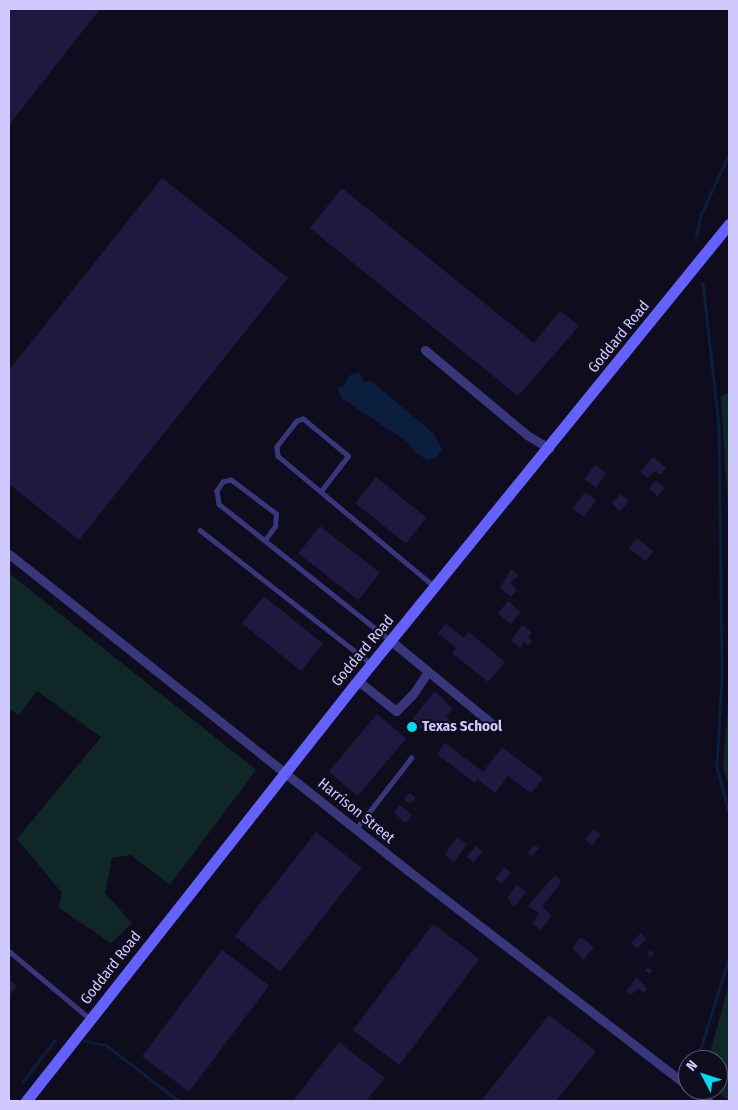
<!DOCTYPE html>
<style>
body{margin:0}
#map{position:relative;width:738px;height:1110px;overflow:hidden;background:#0f0c1e;font-family:"Fira Sans Condensed",sans-serif}
div>[style]{position:absolute}
[style*='--x']{left:calc(var(--x)*1px);top:calc(var(--y)*1px);width:calc(var(--w)*1px);rotate:calc(var(--a)*1deg)}
.green>*{inset:0;background:#0f2726}
.water>*{inset:0;background:#0b1e3e}
.stream>*{height:2.5px;margin:-1.25px;padding:0 1.25px;transform-origin:1.25px;border-radius:1.25px;background:#0b1e3e}
.building>*{inset:0;background:#20183e;transform-origin:0 0}
.service>*{height:4.5px;margin:-2.25px;padding:0 2.25px;transform-origin:2.25px;border-radius:2.25px;background:#39377c}
.minor>*{height:9px;margin:-4.5px;padding:0 4.5px;transform-origin:4.5px;border-radius:4.5px;background:#39377c}
.secondary>*{height:11px;margin:-5.5px;padding:0 5.5px;transform-origin:5.5px;border-radius:5.5px;background:#6461fd}
.dots>*{width:14px;height:14px;translate:-50% -50%;box-sizing:border-box;border:2px solid #0f0c1e;border-radius:50%}
span{translate:-50% -50%;white-space:nowrap;text-align:center;line-height:1.15;-webkit-text-stroke:4px #0f0c1e;paint-order:stroke}
.street-label{font-size:15px;color:#cfc9fe}
.poi-label{font-size:15px;color:#cfc9fe;font-weight:700}
.left{translate:0 -50%;text-align:left}
.frame{position:absolute;inset:0;border:10px solid #cfc9fe;pointer-events:none}
.north{position:absolute;left:678px;top:1050px;width:50px;height:50px;box-sizing:border-box;background:#0f0c1e;border:1px solid #5c5878;border-radius:50%;rotate:310deg;font-size:14px;font-weight:700;line-height:20px;text-align:center;color:#cfc9fe}
.north::after{content:'';display:block;margin:auto;width:18px;height:22px;background:#02dcf1;clip-path:polygon(50% 0,100% 100%,50% 72%,0 100%)}
</style>
<div id="map">
<div class="green">
<i style="clip-path:polygon(729px 392px,729px 528px,721px 397px)"></i>
<i style="clip-path:polygon(9px 573px,256px 770px,170px 885px,131px 855px,112px 858px,105px 893px,132px 923px,111px 943px,59px 908px,62px 893px,17px 839px,101px 737px,37px 691px,19px 715px,9px 709px)"></i>
<i style="clip-path:polygon(729px 690px,729px 787px,723px 767px)"></i>
<i style="clip-path:polygon(729px 984px,729px 1101px,716px 1090px,718px 1060px,708px 1060px)"></i>
</div>
<div class="water">
<i style="clip-path:polygon(359px 372px,364px 382px,370px 380px,434px 434px,442px 450px,437px 457px,428px 460px,417px 454px,407px 442px,341px 398px,338px 388px,343px 386px,350px 375px)"></i>
</div>
<div class="stream">
<i style="--x:696;--y:237;--w:21;--a:-79"></i>
<i style="--x:700;--y:216;--w:68;--a:-64.9"></i>
<i style="--x:703;--y:283;--w:144;--a:83.6"></i>
<i style="--x:719;--y:426;--w:251;--a:89.3"></i>
<i style="--x:722;--y:677;--w:90;--a:93.2"></i>
<i style="--x:717;--y:767;--w:47;--a:75.1"></i>
<i style="--x:85;--y:1041;--w:21;--a:11"></i>
<i style="--x:106;--y:1045;--w:92;--a:37.5"></i>
<i style="--x:697;--y:1060;--w:108;--a:-72.7"></i>
<i style="--x:23;--y:1081;--w:52;--a:-52"></i>
<i style="--x:687;--y:1101;--w:1;--a:0"></i>
</div>
<div class="building">
<i style="clip-path:polygon(9px 9px,100px 9px,9px 125px)"></i>
<i style="clip-path:polygon(162px 178px,288px 278px,79px 540px,9px 484px,9px 370px)"></i>
<i style="clip-path:polygon(342px 188px,534px 343px,560px 311px,579px 326px,518px 396px,310px 228px)"></i>
<i style="clip-path:polygon(653px 457px,666px 468px,660px 475px,655px 471px,648px 478px,640px 472px)"></i>
<i style="left:595px;top:465px;width:14px;height:18px;rotate:36deg"></i>
<i style="left:376px;top:477px;width:65px;height:33px;rotate:39deg"></i>
<i style="left:656px;top:480px;width:12px;height:11px;rotate:42deg"></i>
<i style="left:585px;top:492px;width:14px;height:21px;rotate:36deg"></i>
<i style="left:621px;top:494px;width:11px;height:13px;rotate:45deg"></i>
<i style="left:320px;top:526px;width:76px;height:35px;rotate:38deg"></i>
<i style="left:637px;top:538px;width:21px;height:13px;rotate:39deg"></i>
<i style="clip-path:polygon(511px 569px,519px 576px,510px 583px,517px 590px,511px 597px,500px 588px)"></i>
<i style="left:264px;top:596px;width:76px;height:35px;rotate:39deg"></i>
<i style="left:508px;top:601px;width:17px;height:16px;rotate:40deg"></i>
<i style="clip-path:polygon(446px 624px,464px 638px,469px 632px,505px 662px,488px 682px,452px 653px,456px 648px,438px 633px)"></i>
<i style="clip-path:polygon(523px 625px,532px 633px,528px 637px,532px 641px,528px 646px,524px 642px,520px 648px,511px 640px)"></i>
<i style="clip-path:polygon(435px 691px,453px 709px,446px 717px,453px 723px,446px 731px,433px 720px,424px 731px,411px 721px)"></i>
<i style="left:377px;top:714px;width:38px;height:75px;rotate:40deg"></i>
<i style="clip-path:polygon(445px 743px,483px 772px,502px 747px,543px 778px,531px 793px,508px 776px,495px 793px,477px 779px,475px 783px,437px 754px)"></i>
<i style="clip-path:polygon(410px 793px,416px 798px,410px 804px,404px 799px)"></i>
<i style="left:400px;top:805px;width:16px;height:10px;rotate:40deg"></i>
<i style="left:594px;top:829px;width:9px;height:14px;rotate:41deg"></i>
<i style="left:316px;top:832px;width:58px;height:132px;rotate:38deg"></i>
<i style="left:457px;top:837px;width:12px;height:22px;rotate:35deg"></i>
<i style="clip-path:polygon(534px 845px,539px 848px,532px 856px,528px 853px)"></i>
<i style="left:476px;top:846px;width:9px;height:14px;rotate:41deg"></i>
<i style="clip-path:polygon(504px 867px,511px 873px,501px 884px,495px 879px)"></i>
<i style="clip-path:polygon(555px 875px,561px 880px,559px 885px,542px 907px,552px 915px,541px 930px,532px 923px,539px 914px,528px 906px)"></i>
<i style="clip-path:polygon(517px 885px,526px 892px,514px 907px,507px 898px)"></i>
<i style="left:433px;top:924px;width:58px;height:133px;rotate:37deg"></i>
<i style="left:641px;top:933px;width:8px;height:14px;rotate:45deg"></i>
<i style="clip-path:polygon(581px 937px,594px 947px,583px 960px,572px 948px)"></i>
<i style="left:222px;top:950px;width:59px;height:133px;rotate:37deg"></i>
<i style="clip-path:polygon(650px 950px,654px 953px,650px 957px,647px 954px)"></i>
<i style="clip-path:polygon(648px 967px,653px 970px,649px 974px,645px 971px)"></i>
<i style="clip-path:polygon(637px 977px,647px 989px,644px 993px,638px 988px,631px 995px,626px 991px)"></i>
<i style="clip-path:polygon(9px 979px,17px 986px,9px 996px)"></i>
<i style="clip-path:polygon(549px 1015px,596px 1051px,556px 1101px,481px 1101px)"></i>
<i style="clip-path:polygon(339px 1042px,385px 1078px,366px 1101px,293px 1101px)"></i>
</div>
<div class="service">
<i style="--x:321;--y:491;--w:44;--a:-52.4"></i>
<i style="--x:348;--y:456;--w:58;--a:-140.6"></i>
<i style="--x:303;--y:419;--w:6;--a:162"></i>
<i style="--x:297;--y:421;--w:33;--a:128"></i>
<i style="--x:277;--y:447;--w:9;--a:84"></i>
<i style="--x:278;--y:456;--w:202;--a:39.8"></i>
<i style="--x:200;--y:530;--w:216;--a:38"></i>
<i style="--x:265;--y:540;--w:17;--a:-54"></i>
<i style="--x:275;--y:526;--w:12;--a:-85"></i>
<i style="--x:276;--y:514;--w:56;--a:-142.9"></i>
<i style="--x:231;--y:480;--w:8;--a:166"></i>
<i style="--x:223;--y:482;--w:11;--a:124"></i>
<i style="--x:217;--y:491;--w:13;--a:81"></i>
<i style="--x:219;--y:504;--w:218;--a:38.5"></i>
<i style="--x:356;--y:829;--w:90;--a:-52.2"></i>
<i style="--x:9;--y:951;--w:104;--a:39.9"></i>
<i style="--x:9;--y:1101;--w:1;--a:0"></i>
</div>
<div class="minor">
<i style="--x:425;--y:350;--w:133;--a:39.8"></i>
<i style="--x:527;--y:435;--w:26;--a:31"></i>
<i style="--x:9;--y:554;--w:507;--a:38.43"></i>
<i style="--x:406;--y:869;--w:356;--a:37.6"></i>
<i style="--x:391;--y:641;--w:134;--a:39.3"></i>
<i style="--x:357;--y:680;--w:50;--a:38.5"></i>
<i style="--x:396;--y:711;--w:24;--a:-45"></i>
<i style="--x:413;--y:694;--w:25;--a:-56"></i>
<i style="--x:693;--y:1090;--w:19;--a:36"></i>
</div>
<div class="secondary">
<i style="--x:26;--y:1101;--w:531;--a:-51.73"></i>
<i style="--x:355;--y:684;--w:593;--a:-50.89"></i>
</div>
<div class="dots">
<i style="left:412px;top:727px;background:#02dcf1"></i>
</div>
<div class="street-label">
<span style="left:619px;top:337px;rotate:-51deg">Goddard Road</span>
<span style="left:363px;top:651px;rotate:-50deg">Goddard Road</span>
<span style="left:356px;top:811px;rotate:39deg">Harrison Street</span>
<span style="left:111px;top:968px;rotate:-52deg">Goddard Road</span>
</div>
<div class="poi-label">
<span class="left" style="left:422px;top:727px">Texas School</span>
</div>
<div class="frame"></div>
<div class="north">N</div>
</div>
